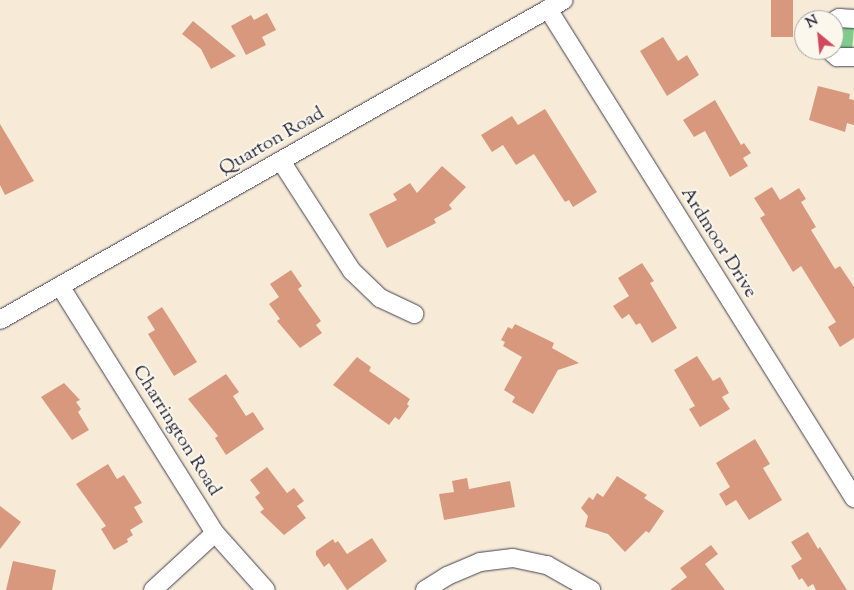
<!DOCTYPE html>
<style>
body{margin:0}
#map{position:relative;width:854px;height:590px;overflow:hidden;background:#f7ebd7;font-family:"Sorts Mill Goudy",serif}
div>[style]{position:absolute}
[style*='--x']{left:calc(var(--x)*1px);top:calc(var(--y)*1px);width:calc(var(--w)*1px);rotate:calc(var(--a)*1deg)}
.green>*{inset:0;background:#80cc8a}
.building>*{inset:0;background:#d8987d;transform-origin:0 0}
.roads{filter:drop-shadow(0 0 1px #424052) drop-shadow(0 0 1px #424052)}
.minor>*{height:18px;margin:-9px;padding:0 9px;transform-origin:9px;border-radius:9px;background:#fff}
span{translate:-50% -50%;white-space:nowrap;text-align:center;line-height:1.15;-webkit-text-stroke:4px #fbf7ec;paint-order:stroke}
.street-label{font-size:19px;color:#22223b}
.north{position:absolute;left:794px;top:10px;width:50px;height:50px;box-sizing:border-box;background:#fbf7ec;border:1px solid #a4a2a5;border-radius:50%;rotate:332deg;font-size:14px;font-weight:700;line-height:20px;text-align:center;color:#22223b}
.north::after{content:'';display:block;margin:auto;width:18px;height:22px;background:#d1495b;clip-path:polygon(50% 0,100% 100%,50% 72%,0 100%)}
</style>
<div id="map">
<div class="green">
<i style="clip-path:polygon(843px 25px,854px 27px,852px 50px,842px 51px,834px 44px,834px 32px)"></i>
</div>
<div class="building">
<i style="left:771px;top:0;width:22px;height:37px"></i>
<i style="clip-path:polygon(267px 13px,276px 30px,262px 37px,266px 45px,246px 55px,231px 26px,251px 15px,254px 20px)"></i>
<i style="clip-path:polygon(193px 21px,236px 56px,211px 69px,201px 49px,182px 34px)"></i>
<i style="clip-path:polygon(663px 37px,678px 61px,687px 55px,699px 75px,667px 96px,640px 51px)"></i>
<i style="clip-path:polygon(818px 86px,850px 94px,849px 99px,854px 100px,854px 125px,847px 123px,845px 132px,809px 120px)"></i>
<i style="clip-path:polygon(715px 100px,741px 145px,744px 143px,751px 153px,743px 158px,748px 166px,730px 177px,705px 131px,694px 137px,683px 120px)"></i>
<i style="clip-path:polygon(545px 109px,597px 192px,573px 207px,569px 200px,565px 202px,534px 154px,516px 165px,503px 145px,492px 152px,481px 135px,512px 116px,518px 125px)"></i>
<i style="clip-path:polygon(0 124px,34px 181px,5px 195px,0 185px)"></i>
<i style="clip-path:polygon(442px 166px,466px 187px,449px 205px,452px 209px,434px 219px,436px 223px,387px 248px,369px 214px,397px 200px,393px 194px,410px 183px,417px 193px)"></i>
<i style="clip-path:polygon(772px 187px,780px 200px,799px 188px,806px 199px,801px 202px,816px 227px,811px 230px,835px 269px,840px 266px,854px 287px,854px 338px,840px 347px,828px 327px,836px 322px,801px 266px,793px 272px,760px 218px,765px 215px,754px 198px)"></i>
<i style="clip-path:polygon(642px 263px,654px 281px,650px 283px,677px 328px,652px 343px,640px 323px,636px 325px,629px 314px,622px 319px,613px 306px,629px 296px,618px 278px)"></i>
<i style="clip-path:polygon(291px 270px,302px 286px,298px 289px,321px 321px,316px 325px,322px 333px,300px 348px,277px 321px,280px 319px,269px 304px,279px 297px,270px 284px)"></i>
<i style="clip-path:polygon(162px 307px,197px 362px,174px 376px,148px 334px,155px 330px,147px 317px)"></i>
<i style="clip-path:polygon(515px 324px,554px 343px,552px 348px,579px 363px,558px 370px,533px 414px,512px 402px,515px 397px,504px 390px,522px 357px,503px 346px,505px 342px,501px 340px,508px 327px,512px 329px)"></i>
<i style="clip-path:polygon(697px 356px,713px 381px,720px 377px,729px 393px,722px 397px,730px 409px,700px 427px,689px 409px,695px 406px,674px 370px)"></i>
<i style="clip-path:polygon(357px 357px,371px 367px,369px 371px,410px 399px,407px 404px,409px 406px,399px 420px,395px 417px,389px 425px,333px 385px)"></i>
<i style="clip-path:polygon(226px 374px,239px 392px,233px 396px,246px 416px,253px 412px,264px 429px,226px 455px,215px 438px,218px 436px,188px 399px)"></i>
<i style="clip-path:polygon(64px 383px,80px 400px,76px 402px,81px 409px,78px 412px,89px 430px,72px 440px,41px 397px)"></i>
<i style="clip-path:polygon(755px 439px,770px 464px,763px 468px,782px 500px,749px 520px,736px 500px,726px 506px,719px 494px,730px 487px,716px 463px)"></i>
<i style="clip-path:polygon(108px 464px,117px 479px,124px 475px,142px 503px,134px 507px,143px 522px,130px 530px,133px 535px,127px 539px,128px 542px,114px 550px,101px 529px,106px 526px,76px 484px)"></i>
<i style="clip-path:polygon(267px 467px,287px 493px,294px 488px,304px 501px,297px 506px,306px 518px,284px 535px,260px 512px,264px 509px,255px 497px,260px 493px,250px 480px)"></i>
<i style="clip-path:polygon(617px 476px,647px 495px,644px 498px,664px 511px,649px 533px,646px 531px,625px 552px,608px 534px,585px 527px,588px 516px,581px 508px,589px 497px,593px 500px,597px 493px,603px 497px)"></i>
<i style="clip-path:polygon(467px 478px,469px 489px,510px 481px,515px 507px,444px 520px,439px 494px,454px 492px,452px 481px)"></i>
<i style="clip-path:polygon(0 506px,21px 522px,0 549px)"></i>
<i style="clip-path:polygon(808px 532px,818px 549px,820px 547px,847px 590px,816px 590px,813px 584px,808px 587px,802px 578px,799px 580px,791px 566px,802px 559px,791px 542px)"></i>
<i style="clip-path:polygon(372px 538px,387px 561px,347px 590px,329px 563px,324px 567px,316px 555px,316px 551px,333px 539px,335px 543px,338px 541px,347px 554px)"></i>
<i style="clip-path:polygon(711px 545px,718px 554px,705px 564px,725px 590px,670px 590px,687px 577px,680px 568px)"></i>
<i style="clip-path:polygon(13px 561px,56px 570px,52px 590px,6px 590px)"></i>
</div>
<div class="roads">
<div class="minor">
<i style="--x:548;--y:9;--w:577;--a:57.96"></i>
<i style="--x:834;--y:21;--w:6;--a:-31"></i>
<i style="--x:839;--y:18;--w:15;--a:4"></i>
<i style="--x:829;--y:50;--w:11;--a:41"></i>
<i style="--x:837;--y:57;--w:17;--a:0"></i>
<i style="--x:281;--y:161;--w:131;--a:57.2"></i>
<i style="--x:352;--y:271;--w:39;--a:44"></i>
<i style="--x:380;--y:298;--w:38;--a:25"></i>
<i style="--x:60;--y:286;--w:292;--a:57.9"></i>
<i style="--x:215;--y:533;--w:76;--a:48.2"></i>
<i style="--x:0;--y:320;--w:648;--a:-29.57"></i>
<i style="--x:153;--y:590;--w:84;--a:-42.6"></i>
<i style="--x:425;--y:590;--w:26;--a:-32"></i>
<i style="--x:447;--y:576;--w:36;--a:-23"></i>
<i style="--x:480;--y:562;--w:33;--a:-7"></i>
<i style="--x:513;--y:558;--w:35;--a:12"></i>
<i style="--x:547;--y:565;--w:51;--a:29.6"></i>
</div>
</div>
<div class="street-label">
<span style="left:272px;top:142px;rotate:-30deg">Quarton Road</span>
<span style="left:718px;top:243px;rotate:58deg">Ardmoor Drive</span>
<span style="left:176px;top:431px;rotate:58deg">Charrington Road</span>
</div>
<div class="north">N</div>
</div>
